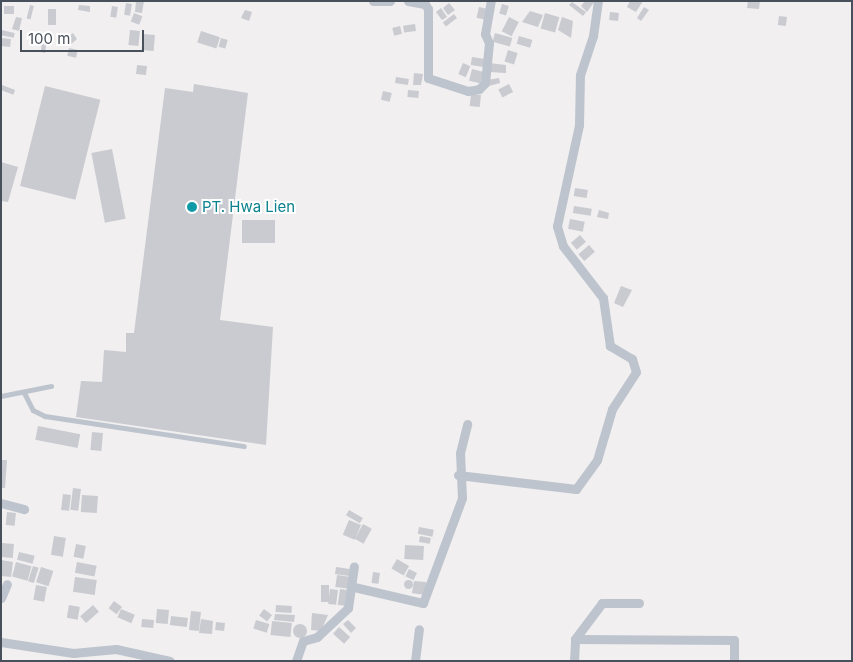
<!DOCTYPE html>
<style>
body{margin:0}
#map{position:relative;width:853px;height:662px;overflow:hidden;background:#f1efef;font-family:Inter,sans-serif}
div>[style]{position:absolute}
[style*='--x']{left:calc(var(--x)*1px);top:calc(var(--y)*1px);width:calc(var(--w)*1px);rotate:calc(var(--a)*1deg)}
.building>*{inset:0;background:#c9cbd1;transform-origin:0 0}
.round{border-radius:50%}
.lane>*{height:4.5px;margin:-2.25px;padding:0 2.25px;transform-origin:2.25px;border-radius:2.25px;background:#bec4cd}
.street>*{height:9px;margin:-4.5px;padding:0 4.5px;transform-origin:4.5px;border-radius:4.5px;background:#bec4cd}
.dots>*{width:14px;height:14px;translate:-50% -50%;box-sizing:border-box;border:2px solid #fff;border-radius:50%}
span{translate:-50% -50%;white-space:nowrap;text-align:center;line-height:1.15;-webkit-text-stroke:4px #fff;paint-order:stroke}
.culture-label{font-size:15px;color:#0d838f}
.left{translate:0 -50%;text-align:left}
.frame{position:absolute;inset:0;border:2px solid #48505b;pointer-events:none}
.scale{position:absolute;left:20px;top:30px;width:124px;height:22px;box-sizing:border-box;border:2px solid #48505b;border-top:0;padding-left:6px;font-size:15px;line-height:18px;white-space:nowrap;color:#48505b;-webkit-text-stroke:4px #fff;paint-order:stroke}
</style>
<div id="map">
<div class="building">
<i style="clip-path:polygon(136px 1px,144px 1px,142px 13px,135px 12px)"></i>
<i style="clip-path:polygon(585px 1px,595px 1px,587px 12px,581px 6px)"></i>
<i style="clip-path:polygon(630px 1px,643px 1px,636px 12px,627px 7px)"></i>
<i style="clip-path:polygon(748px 1px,760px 1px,759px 9px,747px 8px)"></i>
<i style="clip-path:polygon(572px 2px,586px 12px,583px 16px,569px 5px)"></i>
<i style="left:126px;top:3px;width:6px;height:12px;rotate:9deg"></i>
<i style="clip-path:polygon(449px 3px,455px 10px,448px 15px,443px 8px)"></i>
<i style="left:502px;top:4px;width:7px;height:10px;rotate:16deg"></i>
<i style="left:30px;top:5px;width:4px;height:14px;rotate:14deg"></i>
<i style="clip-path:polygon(79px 5px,90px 6px,90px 12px,78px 10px)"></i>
<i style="left:4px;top:6px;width:10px;height:8px"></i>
<i style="left:112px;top:6px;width:6px;height:11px;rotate:9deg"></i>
<i style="left:479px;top:7px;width:9px;height:11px;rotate:13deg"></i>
<i style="clip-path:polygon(644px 7px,649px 10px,641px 21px,637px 18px)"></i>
<i style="clip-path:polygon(441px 8px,447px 17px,442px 20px,436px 12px)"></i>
<i style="left:48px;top:9px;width:8px;height:16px"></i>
<i style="clip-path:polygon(245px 10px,252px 12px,249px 21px,241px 18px)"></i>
<i style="clip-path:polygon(530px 11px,543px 15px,538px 27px,522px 22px)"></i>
<i style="left:610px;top:12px;width:9px;height:8px;rotate:6deg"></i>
<i style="left:134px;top:13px;width:9px;height:9px;rotate:21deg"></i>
<i style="left:545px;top:13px;width:15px;height:16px;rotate:16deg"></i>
<i style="left:454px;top:14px;width:5px;height:14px;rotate:53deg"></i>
<i style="left:779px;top:16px;width:8px;height:9px;rotate:7deg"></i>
<i style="clip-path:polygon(16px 17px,22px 18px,19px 31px,12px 29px)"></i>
<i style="left:509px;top:17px;width:11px;height:16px;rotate:27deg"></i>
<i style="clip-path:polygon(562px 17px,573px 21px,571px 38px,558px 30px)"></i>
<i style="left:415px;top:24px;width:7px;height:12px;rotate:82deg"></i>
<i style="left:400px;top:26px;width:8px;height:8px;rotate:76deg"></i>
<i style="left:1px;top:30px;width:14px;height:5px;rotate:12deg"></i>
<i style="left:130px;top:30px;width:10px;height:15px;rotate:6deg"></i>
<i style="left:201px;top:31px;width:20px;height:12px;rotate:18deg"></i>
<i style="clip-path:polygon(73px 33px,77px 39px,70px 45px,65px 39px)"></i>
<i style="left:495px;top:33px;width:18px;height:9px;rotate:16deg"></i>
<i style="left:143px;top:34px;width:12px;height:16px;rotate:5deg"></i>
<i style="left:519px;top:36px;width:14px;height:8px;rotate:17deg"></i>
<i style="left:1px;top:38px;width:10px;height:8px;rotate:6deg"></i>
<i style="clip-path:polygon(42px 38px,47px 39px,45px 53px,41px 52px)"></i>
<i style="left:221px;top:38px;width:7px;height:9px;rotate:16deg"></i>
<i style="left:69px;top:48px;width:9px;height:8px;rotate:13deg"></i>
<i style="left:508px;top:50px;width:10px;height:12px;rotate:17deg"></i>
<i style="left:472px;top:57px;width:13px;height:8px;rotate:9deg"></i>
<i style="left:463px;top:63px;width:8px;height:12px;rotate:23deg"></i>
<i style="clip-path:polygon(489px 63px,506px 65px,506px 73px,489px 72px)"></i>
<i style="left:137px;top:65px;width:10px;height:9px;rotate:6deg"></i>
<i style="left:472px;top:69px;width:12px;height:12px;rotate:14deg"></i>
<i style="clip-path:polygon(414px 73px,423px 74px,421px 85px,413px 85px)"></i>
<i style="left:396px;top:77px;width:13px;height:6px;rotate:9deg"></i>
<i style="clip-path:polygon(499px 78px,500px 83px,489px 86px,487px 80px)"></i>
<i style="clip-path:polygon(194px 84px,248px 93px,220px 320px,273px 327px,266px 445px,76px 417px,81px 381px,102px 382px,104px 350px,126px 352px,126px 333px,134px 333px,165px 88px,193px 92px)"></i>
<i style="left:509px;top:84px;width:9px;height:12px;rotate:63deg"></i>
<i style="left:2px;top:85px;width:14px;height:5px;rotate:21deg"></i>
<i style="left:45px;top:86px;width:57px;height:103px;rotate:14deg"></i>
<i style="left:408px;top:90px;width:11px;height:7px;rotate:5deg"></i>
<i style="left:383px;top:91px;width:9px;height:9px;rotate:13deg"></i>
<i style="left:471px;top:94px;width:10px;height:12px;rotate:6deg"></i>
<i style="left:112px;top:149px;width:71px;height:21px;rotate:79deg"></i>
<i style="clip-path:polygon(1px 162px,18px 167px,8px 202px,1px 201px)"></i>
<i style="left:575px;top:188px;width:13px;height:8px;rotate:9deg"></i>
<i style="left:574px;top:206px;width:18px;height:7px;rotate:9deg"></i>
<i style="clip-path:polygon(599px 210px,609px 213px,608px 219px,597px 217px)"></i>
<i style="left:570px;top:219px;width:15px;height:10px;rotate:11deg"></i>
<i style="left:242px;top:220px;width:33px;height:23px"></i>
<i style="left:580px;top:235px;width:9px;height:12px;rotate:49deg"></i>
<i style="left:589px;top:245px;width:9px;height:14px;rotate:49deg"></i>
<i style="clip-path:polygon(621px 286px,632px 290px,623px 307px,614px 303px)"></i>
<i style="left:38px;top:426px;width:43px;height:14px;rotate:11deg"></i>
<i style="left:92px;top:432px;width:11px;height:18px;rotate:5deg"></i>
<i style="clip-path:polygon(1px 460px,7px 460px,5px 488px,1px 488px)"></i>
<i style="left:73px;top:488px;width:8px;height:22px;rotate:7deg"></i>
<i style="left:63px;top:494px;width:8px;height:16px;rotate:7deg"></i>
<i style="left:82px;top:495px;width:16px;height:17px;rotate:4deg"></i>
<i style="left:349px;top:510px;width:16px;height:6px;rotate:30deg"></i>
<i style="left:7px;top:512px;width:9px;height:13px;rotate:6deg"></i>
<i style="left:349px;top:520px;width:13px;height:16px;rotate:23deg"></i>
<i style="left:363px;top:524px;width:10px;height:17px;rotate:29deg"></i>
<i style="left:419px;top:527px;width:15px;height:7px;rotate:11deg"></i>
<i style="left:54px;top:536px;width:12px;height:19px;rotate:9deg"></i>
<i style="left:420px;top:536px;width:11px;height:6px;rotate:10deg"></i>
<i style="left:2px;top:543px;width:12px;height:14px;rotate:5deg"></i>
<i style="left:76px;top:544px;width:10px;height:13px;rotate:11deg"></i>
<i style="left:405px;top:545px;width:19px;height:14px;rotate:3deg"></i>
<i style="left:19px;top:552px;width:16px;height:8px;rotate:14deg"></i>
<i style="left:397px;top:559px;width:14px;height:11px;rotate:30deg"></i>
<i style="clip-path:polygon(1px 560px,13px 562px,11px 577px,1px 576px)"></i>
<i style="left:16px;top:562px;width:16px;height:15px;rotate:15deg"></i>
<i style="left:77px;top:562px;width:20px;height:11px;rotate:11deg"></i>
<i style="left:33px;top:566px;width:6px;height:16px;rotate:18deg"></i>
<i style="left:41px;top:567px;width:13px;height:16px;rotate:18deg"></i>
<i style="left:336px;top:567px;width:14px;height:7px;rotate:8deg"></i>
<i style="left:409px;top:569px;width:9px;height:8px;rotate:27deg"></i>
<i style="left:373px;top:572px;width:7px;height:11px;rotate:8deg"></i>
<i style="left:337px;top:575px;width:14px;height:12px;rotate:8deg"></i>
<i style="left:75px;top:577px;width:22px;height:15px;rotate:8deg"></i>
<i class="round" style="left:403.5px;top:579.5px;width:9px;height:9px"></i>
<i style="clip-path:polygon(414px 581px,426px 582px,425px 595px,412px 593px)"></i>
<i style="left:36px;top:585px;width:11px;height:15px;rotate:10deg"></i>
<i style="left:321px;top:585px;width:8px;height:17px"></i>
<i style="left:330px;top:589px;width:8px;height:15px;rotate:7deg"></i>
<i style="left:340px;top:589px;width:7px;height:16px;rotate:8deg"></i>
<i style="left:114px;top:601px;width:10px;height:9px;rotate:37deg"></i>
<i style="left:69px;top:605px;width:11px;height:13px;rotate:10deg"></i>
<i style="left:93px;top:605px;width:9px;height:17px;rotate:49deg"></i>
<i style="left:276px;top:605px;width:16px;height:7px;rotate:4deg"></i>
<i style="left:121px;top:609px;width:15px;height:9px;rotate:23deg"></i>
<i style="left:157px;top:609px;width:12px;height:14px;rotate:5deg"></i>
<i style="left:264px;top:609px;width:10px;height:8px;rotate:37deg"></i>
<i style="left:191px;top:611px;width:10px;height:19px;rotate:6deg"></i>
<i style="clip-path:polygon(312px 613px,328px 615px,321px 631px,311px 630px)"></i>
<i style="clip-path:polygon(275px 614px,295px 615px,294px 622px,274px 620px)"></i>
<i style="left:171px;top:616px;width:17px;height:9px;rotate:7deg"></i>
<i style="left:142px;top:619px;width:12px;height:8px;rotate:5deg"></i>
<i style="clip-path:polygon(201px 619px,213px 621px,212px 634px,199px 633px)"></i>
<i style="left:256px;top:620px;width:14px;height:9px;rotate:17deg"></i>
<i style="clip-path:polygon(348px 620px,356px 628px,351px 633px,343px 624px)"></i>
<i style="left:272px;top:621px;width:20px;height:14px;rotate:6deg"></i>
<i style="left:216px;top:622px;width:9px;height:8px;rotate:6deg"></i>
<i class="round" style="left:293px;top:624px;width:14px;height:14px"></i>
<i style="left:339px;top:627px;width:15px;height:9px;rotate:42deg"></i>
</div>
<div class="lane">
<i style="--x:24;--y:392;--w:20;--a:63"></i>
<i style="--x:33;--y:410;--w:13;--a:27"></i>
<i style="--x:45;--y:416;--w:201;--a:8.6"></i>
<i style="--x:1;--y:396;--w:51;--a:-11.3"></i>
</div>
<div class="street">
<i style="--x:373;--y:1;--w:17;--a:0"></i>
<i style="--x:408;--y:1;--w:17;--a:10"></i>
<i style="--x:425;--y:4;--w:6;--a:59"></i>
<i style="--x:428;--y:9;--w:69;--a:90"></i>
<i style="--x:428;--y:78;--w:42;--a:18"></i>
<i style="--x:468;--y:91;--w:11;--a:-10"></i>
<i style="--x:479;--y:89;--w:8;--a:-45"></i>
<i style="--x:485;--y:83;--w:40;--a:-84.3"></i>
<i style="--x:489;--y:43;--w:10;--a:-114"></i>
<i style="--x:485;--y:34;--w:34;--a:-80"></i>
<i style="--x:458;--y:475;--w:119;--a:6.8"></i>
<i style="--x:576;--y:489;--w:36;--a:-54"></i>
<i style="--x:597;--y:460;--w:53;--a:-73.6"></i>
<i style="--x:612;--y:409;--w:44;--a:-57"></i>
<i style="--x:636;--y:372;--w:14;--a:-107"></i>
<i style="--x:632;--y:359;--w:26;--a:-149"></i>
<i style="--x:610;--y:346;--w:49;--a:-98.3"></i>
<i style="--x:603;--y:298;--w:66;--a:-127.6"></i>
<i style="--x:563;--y:246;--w:21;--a:-107"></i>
<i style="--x:557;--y:226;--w:103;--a:-77.7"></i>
<i style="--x:579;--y:125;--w:50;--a:-88.9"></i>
<i style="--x:580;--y:75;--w:41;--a:-71.6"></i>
<i style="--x:593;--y:36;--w:35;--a:-82"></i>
<i style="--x:1;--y:503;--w:24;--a:15"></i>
<i style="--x:354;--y:587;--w:71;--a:13.1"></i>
<i style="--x:423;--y:603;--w:112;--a:-69.6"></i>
<i style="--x:462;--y:498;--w:45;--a:-92.5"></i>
<i style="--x:460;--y:453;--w:30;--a:-76"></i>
<i style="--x:1;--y:598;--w:15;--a:-67"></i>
<i style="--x:575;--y:639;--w:45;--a:-53.1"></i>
<i style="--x:602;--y:603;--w:37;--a:0"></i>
<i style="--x:1;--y:642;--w:73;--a:8.7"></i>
<i style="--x:73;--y:653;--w:43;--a:-5.3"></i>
<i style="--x:116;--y:649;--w:55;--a:12.5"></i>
<i style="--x:296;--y:661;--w:21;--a:-71"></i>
<i style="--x:303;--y:641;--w:15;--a:-16"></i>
<i style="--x:317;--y:637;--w:42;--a:-43.1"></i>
<i style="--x:348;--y:608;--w:42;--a:-81.9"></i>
<i style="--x:415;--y:661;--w:32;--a:-83"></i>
<i style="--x:574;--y:661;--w:22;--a:-87"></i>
<i style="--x:575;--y:639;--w:159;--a:0.4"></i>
<i style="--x:734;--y:640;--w:21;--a:90"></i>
</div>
<div class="dots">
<i style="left:192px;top:207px;background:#0f9aa8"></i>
</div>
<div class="culture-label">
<span class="left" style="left:202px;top:207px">PT. Hwa Lien</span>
</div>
<div class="frame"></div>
<div class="scale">100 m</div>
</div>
